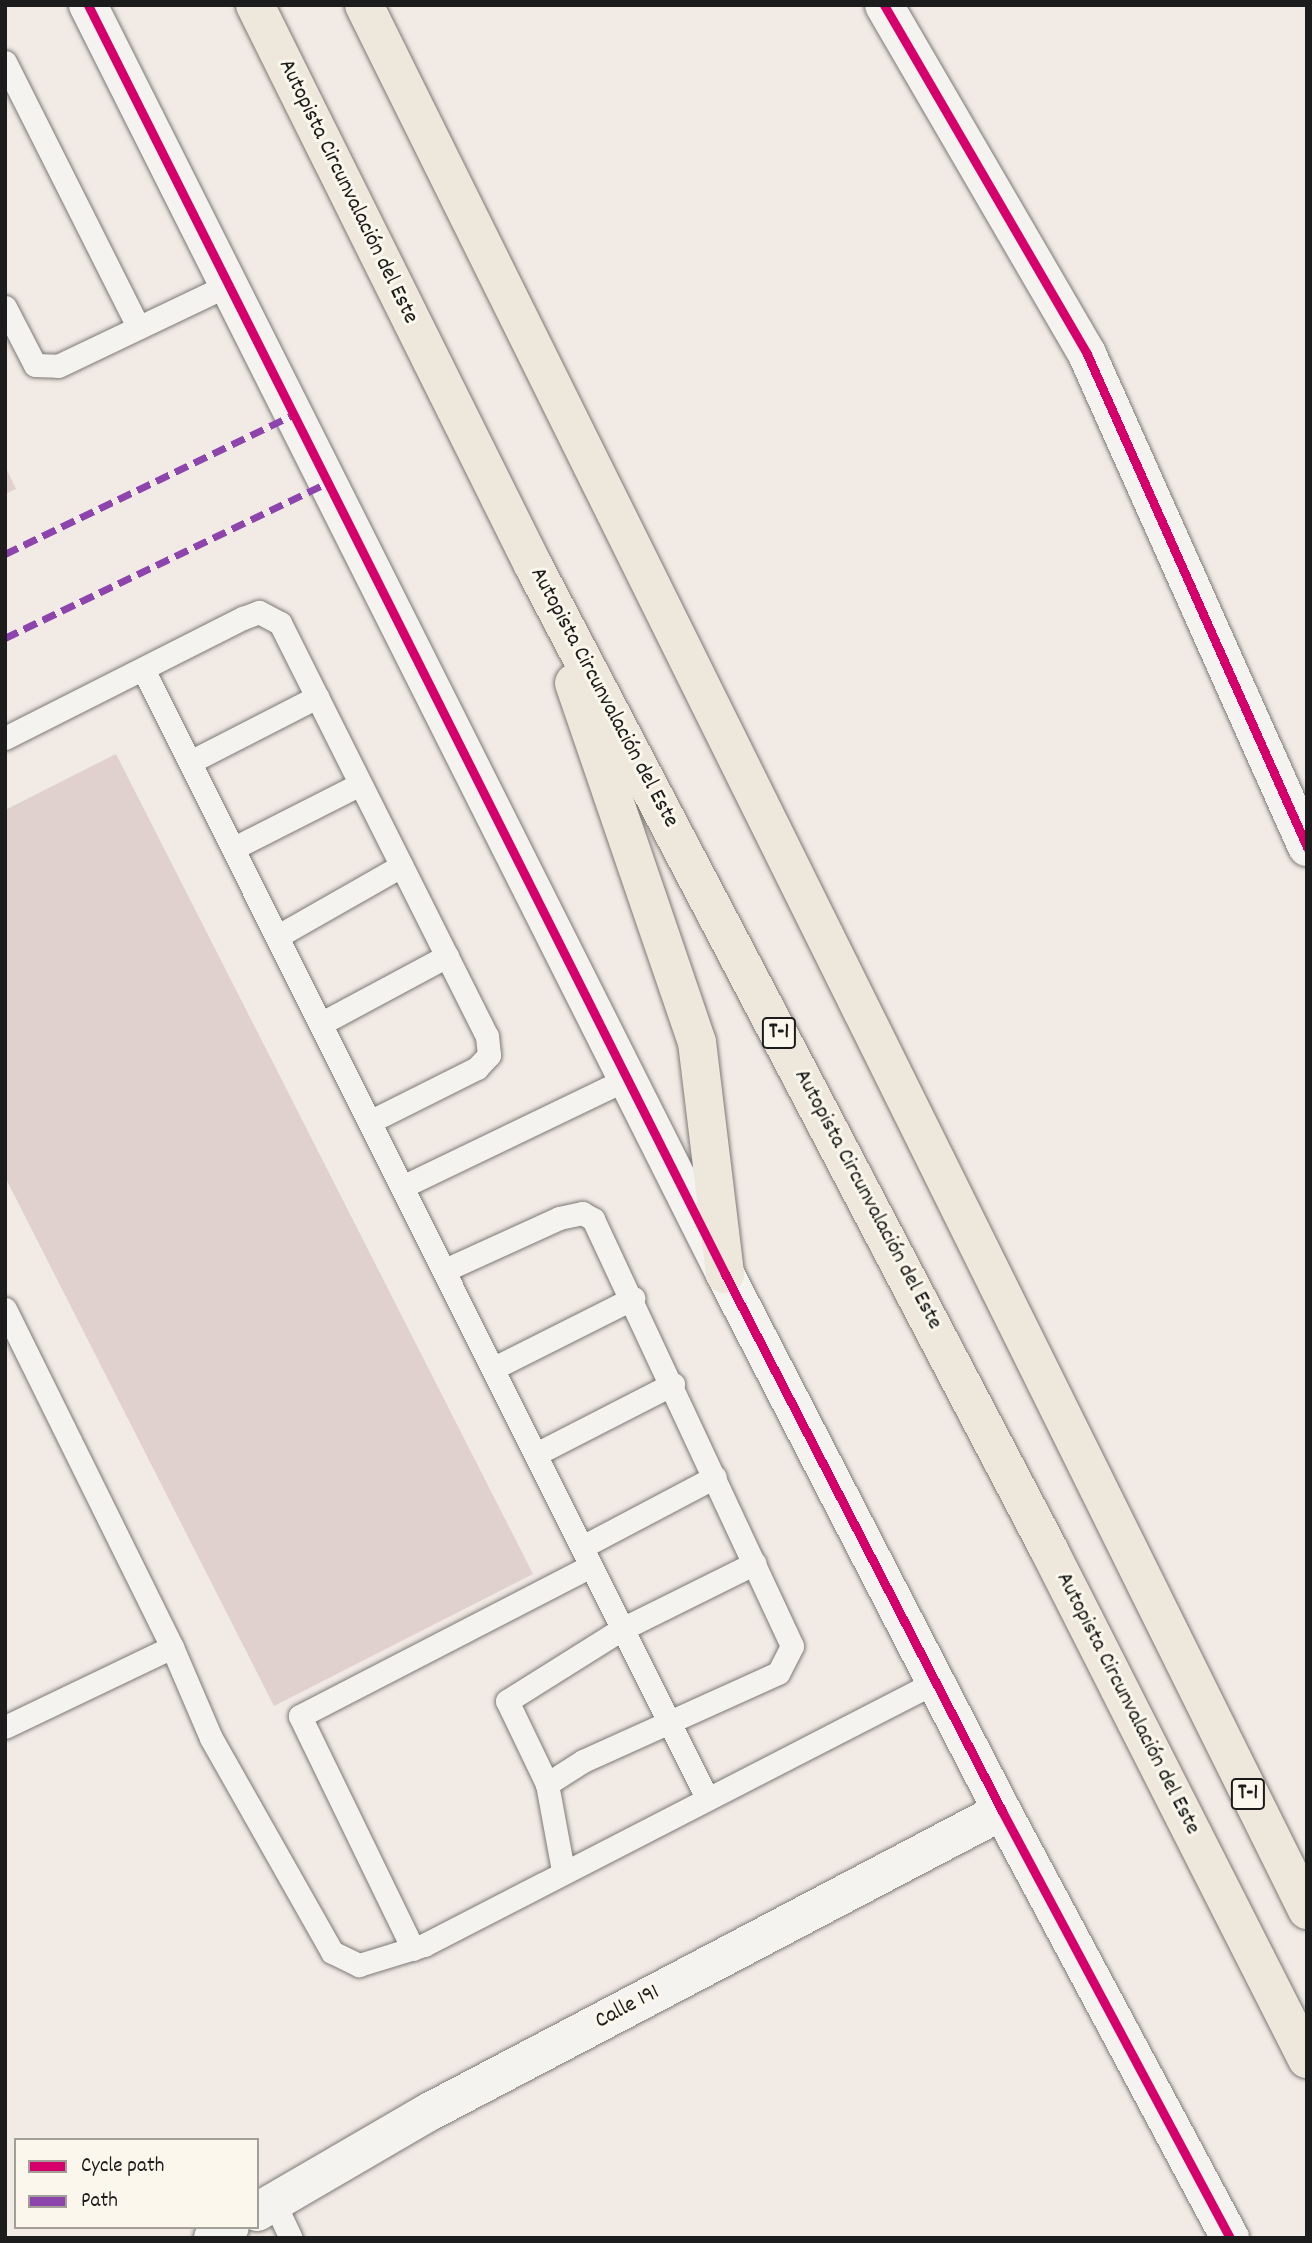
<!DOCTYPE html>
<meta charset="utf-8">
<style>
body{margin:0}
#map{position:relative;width:1312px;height:2243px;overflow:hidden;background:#f2eae5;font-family:Dekko,sans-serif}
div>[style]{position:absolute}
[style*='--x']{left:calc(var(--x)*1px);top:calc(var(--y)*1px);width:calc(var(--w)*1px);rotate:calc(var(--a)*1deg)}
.building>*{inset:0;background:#e0d1ce}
.roads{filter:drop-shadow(0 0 2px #7c7976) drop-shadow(0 0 2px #7c7976)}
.service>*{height:23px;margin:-11.5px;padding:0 11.5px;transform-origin:11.5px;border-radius:11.5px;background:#f5f3ef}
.minor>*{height:38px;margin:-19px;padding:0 19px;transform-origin:19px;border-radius:19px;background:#f5f3ef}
.motorway>*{height:38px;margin:-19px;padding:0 19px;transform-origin:19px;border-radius:19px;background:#ede7dc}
.quiet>*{height:7px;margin-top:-3.5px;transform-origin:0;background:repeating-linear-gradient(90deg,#8e44ad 0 14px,transparent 0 21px)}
.cycleway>*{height:9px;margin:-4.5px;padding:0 4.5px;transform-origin:4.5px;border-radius:4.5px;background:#d6006c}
span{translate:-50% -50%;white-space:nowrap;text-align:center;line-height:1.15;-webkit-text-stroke:6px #fbf7ec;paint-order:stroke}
.shield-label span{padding:2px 5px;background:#fbf7ec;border:2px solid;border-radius:5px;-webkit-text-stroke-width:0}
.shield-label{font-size:21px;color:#1c1c1c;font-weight:700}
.street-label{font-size:23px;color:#1c1c1c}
.frame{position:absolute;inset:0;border:7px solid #1c1c1c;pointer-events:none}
.legend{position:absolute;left:14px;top:2138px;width:245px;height:91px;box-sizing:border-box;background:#fbf7ec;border:2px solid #a29f99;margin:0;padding:9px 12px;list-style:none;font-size:21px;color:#1c1c1c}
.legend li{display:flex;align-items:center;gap:14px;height:35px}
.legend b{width:35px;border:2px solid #a29f99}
</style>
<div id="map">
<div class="building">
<i style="clip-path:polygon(5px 466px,16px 489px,5px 494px)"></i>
<i style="clip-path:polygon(116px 754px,533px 1574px,274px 1706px,5px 1177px,5px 810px)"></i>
</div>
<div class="roads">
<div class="service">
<i style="--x:5;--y:62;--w:297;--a:63.3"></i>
<i style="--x:5;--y:307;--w:65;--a:62.7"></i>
<i style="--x:35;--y:365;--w:23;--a:2"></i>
<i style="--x:58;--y:366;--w:188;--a:-25.5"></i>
<i style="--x:144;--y:671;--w:1258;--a:63.46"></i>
<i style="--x:5;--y:738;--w:267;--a:-26.8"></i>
<i style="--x:243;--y:618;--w:17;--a:-21"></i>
<i style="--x:259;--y:612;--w:24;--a:28"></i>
<i style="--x:280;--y:623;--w:462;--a:63.4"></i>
<i style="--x:487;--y:1036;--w:19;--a:84"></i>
<i style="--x:489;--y:1055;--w:18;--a:133"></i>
<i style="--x:477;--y:1068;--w:119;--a:153.4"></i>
<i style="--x:190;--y:762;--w:143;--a:-27.1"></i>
<i style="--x:234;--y:848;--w:141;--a:-26.9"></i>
<i style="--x:278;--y:936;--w:142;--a:-29.6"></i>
<i style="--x:322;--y:1023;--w:142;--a:-28.2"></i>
<i style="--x:404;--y:1186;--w:246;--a:-25.7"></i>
<i style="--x:445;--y:1270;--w:125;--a:-24.5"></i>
<i style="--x:559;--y:1218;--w:24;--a:-12"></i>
<i style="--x:582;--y:1213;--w:13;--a:29"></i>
<i style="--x:593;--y:1219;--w:471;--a:65"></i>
<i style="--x:792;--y:1646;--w:30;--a:117"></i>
<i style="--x:778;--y:1673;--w:214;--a:155.7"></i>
<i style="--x:583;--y:1761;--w:43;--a:147.4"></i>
<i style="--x:547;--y:1784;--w:87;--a:79.5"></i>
<i style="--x:5;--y:1309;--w:377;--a:63.7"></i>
<i style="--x:172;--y:1647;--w:99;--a:66.8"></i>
<i style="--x:211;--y:1738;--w:246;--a:60.5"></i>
<i style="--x:332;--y:1952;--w:30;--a:26"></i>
<i style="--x:359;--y:1965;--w:68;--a:-17.1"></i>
<i style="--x:424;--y:1945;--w:575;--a:-27.23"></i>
<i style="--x:494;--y:1368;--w:156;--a:-26.7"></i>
<i style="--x:536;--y:1454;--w:154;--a:-27.1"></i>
<i style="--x:582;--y:1547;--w:150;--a:-27.8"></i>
<i style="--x:5;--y:1727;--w:185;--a:-25.6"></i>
<i style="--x:547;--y:1784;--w:92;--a:-115.7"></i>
<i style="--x:507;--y:1701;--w:136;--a:-32.1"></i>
<i style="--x:622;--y:1629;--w:148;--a:-26.4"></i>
<i style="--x:413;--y:1949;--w:259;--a:-115.9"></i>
<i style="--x:300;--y:1716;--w:327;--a:-27.3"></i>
<i style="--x:274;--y:2202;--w:40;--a:65"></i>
</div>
<div class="minor">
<i style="--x:88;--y:5;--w:1420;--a:63.34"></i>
<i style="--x:725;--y:1274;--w:604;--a:62.71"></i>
<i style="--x:1002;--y:1811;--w:484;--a:61.9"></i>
<i style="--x:884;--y:5;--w:404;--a:59.8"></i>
<i style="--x:1087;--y:354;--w:540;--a:65.95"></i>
<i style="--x:257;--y:2212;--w:199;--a:-30.2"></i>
<i style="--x:429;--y:2112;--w:647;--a:-27.71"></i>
<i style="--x:213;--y:2238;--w:20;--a:-33"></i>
</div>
<div class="motorway">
<i style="--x:255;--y:5;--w:625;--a:63.6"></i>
<i style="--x:533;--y:565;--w:1112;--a:62.35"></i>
<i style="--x:1049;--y:1550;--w:571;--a:63.12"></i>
<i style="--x:364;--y:5;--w:2126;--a:63.66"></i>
<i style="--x:574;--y:683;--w:379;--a:71.1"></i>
<i style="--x:697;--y:1042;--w:234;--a:83.1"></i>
</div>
</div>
<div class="quiet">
<i style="--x:5;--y:554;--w:321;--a:-25.8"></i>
<i style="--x:5;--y:638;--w:357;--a:-25.7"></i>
</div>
<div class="cycleway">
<i style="--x:88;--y:5;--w:1420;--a:63.34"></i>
<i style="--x:725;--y:1274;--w:604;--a:62.71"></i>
<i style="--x:1002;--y:1811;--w:484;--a:61.9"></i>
<i style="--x:884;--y:5;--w:404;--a:59.8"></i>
<i style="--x:1087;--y:354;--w:540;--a:65.95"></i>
</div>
<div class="shield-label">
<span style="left:779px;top:1033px">T-1</span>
<span style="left:1248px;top:1794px">T-1</span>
</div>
<div class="street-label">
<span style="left:347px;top:192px;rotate:64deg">Autopista Circunvalación del Este</span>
<span style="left:603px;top:698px;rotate:62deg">Autopista Circunvalación del Este</span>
<span style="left:867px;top:1200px;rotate:62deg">Autopista Circunvalación del Este</span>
<span style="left:1127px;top:1704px;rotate:63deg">Autopista Circunvalación del Este</span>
<span style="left:628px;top:2008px;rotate:-28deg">Calle 191</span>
</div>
<div class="frame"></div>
<ul class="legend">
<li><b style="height:9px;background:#d6006c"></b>Cycle path</li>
<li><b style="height:9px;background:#8e44ad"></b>Path</li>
</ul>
</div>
